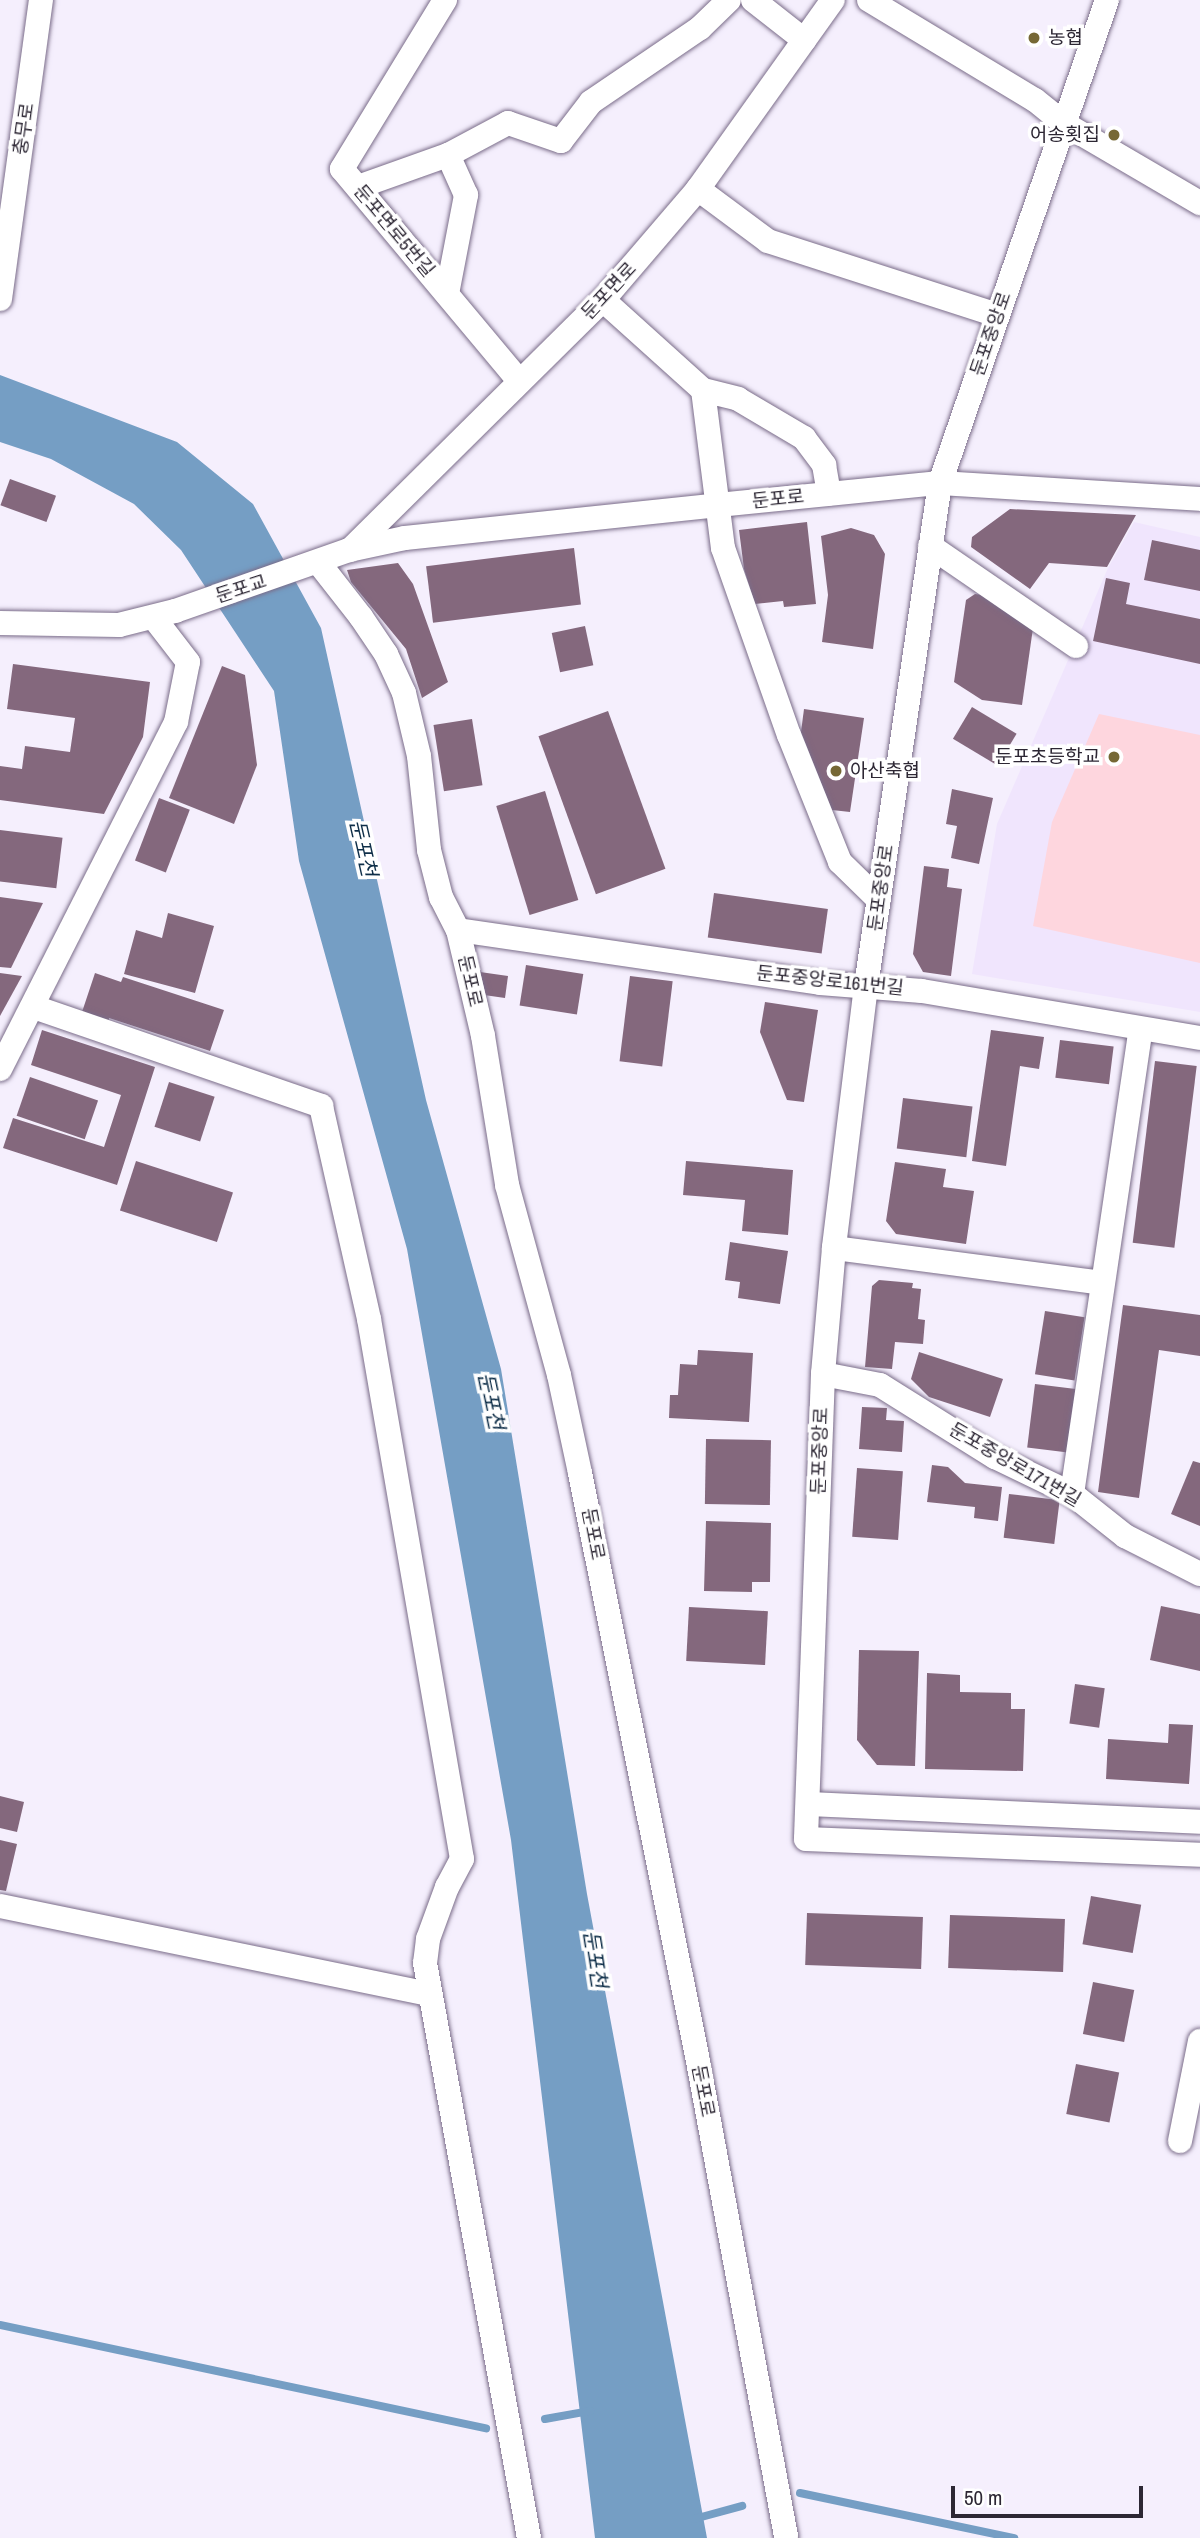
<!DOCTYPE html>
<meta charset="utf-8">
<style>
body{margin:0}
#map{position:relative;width:1200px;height:2538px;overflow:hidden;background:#f5effd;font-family:"Archivo Narrow","Noto Sans KR",sans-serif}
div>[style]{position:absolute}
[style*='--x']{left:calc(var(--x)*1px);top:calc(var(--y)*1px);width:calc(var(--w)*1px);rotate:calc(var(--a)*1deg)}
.built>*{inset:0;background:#f0e5fd}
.green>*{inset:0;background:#fed6de}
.water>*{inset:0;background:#759ec4}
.stream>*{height:8px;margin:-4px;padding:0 4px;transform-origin:4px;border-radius:4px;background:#759ec4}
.building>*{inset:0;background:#84687d;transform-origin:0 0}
.roads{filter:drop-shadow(0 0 2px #7a6c89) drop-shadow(0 0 2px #7a6c89)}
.minor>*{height:24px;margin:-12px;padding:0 12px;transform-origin:12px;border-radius:12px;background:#fff}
.dots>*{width:19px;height:19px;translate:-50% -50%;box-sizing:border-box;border:4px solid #fff;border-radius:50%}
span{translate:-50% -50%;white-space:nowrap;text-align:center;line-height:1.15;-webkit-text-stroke:7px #fff;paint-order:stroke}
.poi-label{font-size:19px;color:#2d2734}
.left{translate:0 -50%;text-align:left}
.right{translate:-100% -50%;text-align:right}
.street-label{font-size:19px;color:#2d2734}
.water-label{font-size:21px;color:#0e2e48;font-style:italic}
.scale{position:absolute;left:951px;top:2486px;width:192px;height:32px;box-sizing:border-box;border:4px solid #2d2734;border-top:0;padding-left:9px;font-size:21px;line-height:24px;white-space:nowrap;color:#2d2734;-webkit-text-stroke:5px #fff;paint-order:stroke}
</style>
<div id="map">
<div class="built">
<i style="clip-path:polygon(1134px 522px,1200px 537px,1200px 1012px,972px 974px,997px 824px,1108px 568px)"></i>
</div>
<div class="green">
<i style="clip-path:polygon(1099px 714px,1200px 735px,1200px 963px,1033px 926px,1052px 822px)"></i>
</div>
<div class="water">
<i style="clip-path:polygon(0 375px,177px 442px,253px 504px,321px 628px,426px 1100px,501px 1369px,587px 1894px,707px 2538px,595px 2538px,511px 1840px,407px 1249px,299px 861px,274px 691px,181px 550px,134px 504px,51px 459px,0 442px)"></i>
</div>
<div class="stream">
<i style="--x:0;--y:2325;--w:497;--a:12"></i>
<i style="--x:545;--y:2419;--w:46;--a:-10.1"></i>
<i style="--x:800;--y:2493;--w:219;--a:11.9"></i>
<i style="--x:694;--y:2519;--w:50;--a:-15.2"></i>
</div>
<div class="building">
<i style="left:10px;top:479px;width:49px;height:28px;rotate:20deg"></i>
<i style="clip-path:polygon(1010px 509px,1136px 515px,1107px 567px,1049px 563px,1030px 589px,971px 547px,972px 537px)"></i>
<i style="clip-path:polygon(807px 522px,816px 604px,784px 607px,783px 601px,755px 604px,744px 569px,739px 530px)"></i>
<i style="clip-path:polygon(851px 528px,874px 535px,885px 554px,873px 649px,822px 642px,828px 595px,821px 536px)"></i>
<i style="clip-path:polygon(1152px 540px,1200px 550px,1200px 591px,1144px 580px)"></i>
<i style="left:574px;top:548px;width:57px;height:149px;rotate:83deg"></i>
<i style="clip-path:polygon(398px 563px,413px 584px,448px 682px,422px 698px,406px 649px,351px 582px,347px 570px)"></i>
<i style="clip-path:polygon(1106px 578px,1130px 583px,1126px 604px,1200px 619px,1200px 664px,1093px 641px)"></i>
<i style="clip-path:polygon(975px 594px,982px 595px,1033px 628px,1022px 705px,982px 700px,954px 682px,966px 600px)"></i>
<i style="left:585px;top:626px;width:40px;height:34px;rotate:78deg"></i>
<i style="clip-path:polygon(13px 664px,150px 682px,143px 737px,104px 814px,0 800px,0 766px,22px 769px,25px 746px,70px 752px,75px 718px,7px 709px)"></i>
<i style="clip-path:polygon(222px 666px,245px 675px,257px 765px,234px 824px,169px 798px)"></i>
<i style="left:972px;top:707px;width:52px;height:37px;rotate:31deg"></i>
<i style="clip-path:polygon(804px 709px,864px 718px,850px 812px,832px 810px,801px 732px)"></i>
<i style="left:608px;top:711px;width:168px;height:74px;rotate:70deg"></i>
<i style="left:472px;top:719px;width:67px;height:39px;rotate:81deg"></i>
<i style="clip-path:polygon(952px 789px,993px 798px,979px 864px,951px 858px,957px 826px,946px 824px)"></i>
<i style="left:545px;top:791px;width:114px;height:51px;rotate:73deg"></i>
<i style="left:159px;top:798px;width:33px;height:67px;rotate:21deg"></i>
<i style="left:0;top:830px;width:63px;height:51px;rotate:7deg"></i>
<i style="clip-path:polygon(924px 866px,949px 869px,947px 887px,962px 889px,951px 976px,923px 972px,913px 954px)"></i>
<i style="left:714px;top:893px;width:115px;height:45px;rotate:8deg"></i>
<i style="clip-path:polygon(0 897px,43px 903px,11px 968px,0 967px)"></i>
<i style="clip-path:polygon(168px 913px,214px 926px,195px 993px,124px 974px,136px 930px,162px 938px)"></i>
<i style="left:526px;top:965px;width:58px;height:41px;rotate:9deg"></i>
<i style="clip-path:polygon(480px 972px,508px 976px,505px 998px,484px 995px)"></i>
<i style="clip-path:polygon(0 973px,22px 976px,0 1016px)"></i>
<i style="clip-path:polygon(95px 973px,121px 982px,123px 977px,224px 1010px,210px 1051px,109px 1018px,108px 1024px,81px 1015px)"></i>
<i style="left:630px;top:976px;width:43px;height:86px;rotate:7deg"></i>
<i style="clip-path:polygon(765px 1002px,818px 1010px,804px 1102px,787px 1100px,760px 1032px)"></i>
<i style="clip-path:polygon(42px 1030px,155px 1067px,117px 1185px,3px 1148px,13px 1118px,104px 1147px,121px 1095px,31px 1065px)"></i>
<i style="clip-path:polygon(991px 1030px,1044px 1037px,1039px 1069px,1020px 1066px,1006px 1166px,972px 1161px)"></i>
<i style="left:1060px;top:1040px;width:54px;height:38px;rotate:7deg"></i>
<i style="left:1155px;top:1061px;width:42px;height:183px;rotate:7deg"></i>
<i style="left:30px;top:1077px;width:72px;height:41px;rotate:19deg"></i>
<i style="left:169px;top:1082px;width:48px;height:47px;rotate:18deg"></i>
<i style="left:903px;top:1098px;width:70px;height:51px;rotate:7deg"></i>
<i style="left:136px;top:1161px;width:102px;height:52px;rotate:18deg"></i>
<i style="clip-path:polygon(686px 1161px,793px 1170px,788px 1235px,742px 1231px,745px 1200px,683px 1195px)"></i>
<i style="clip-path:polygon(895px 1162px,946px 1169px,943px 1187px,974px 1191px,966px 1244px,896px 1234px,886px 1221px)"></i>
<i style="clip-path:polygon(730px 1242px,788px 1251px,780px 1304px,738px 1298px,740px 1282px,725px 1280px)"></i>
<i style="clip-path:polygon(879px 1280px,913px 1283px,912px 1288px,921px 1289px,918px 1319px,925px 1320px,923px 1344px,895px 1342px,892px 1369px,865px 1367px,872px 1286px)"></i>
<i style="clip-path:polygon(1123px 1305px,1200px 1315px,1200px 1356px,1159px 1350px,1139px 1498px,1098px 1492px)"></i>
<i style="left:1045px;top:1311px;width:40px;height:64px;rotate:9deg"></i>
<i style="clip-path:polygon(698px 1350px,753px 1353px,749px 1422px,669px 1418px,670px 1395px,678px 1395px,680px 1364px,697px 1365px)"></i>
<i style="clip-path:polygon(919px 1352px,1003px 1379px,990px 1417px,929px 1397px,911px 1379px)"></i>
<i style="left:1035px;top:1384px;width:41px;height:64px;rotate:7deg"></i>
<i style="clip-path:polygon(862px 1407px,887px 1408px,886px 1420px,904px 1421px,902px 1452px,859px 1449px)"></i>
<i style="left:706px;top:1439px;width:65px;height:65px;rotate:1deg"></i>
<i style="clip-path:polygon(1193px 1461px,1200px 1463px,1200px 1526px,1171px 1514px)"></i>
<i style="clip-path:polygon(932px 1465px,948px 1467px,965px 1483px,1002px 1487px,998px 1521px,974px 1518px,975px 1507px,927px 1502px)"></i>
<i style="left:857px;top:1468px;width:46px;height:69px;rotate:4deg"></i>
<i style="left:1009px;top:1494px;width:51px;height:44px;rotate:7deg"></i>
<i style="clip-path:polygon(706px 1521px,771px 1523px,770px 1582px,752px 1582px,752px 1592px,704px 1591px)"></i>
<i style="clip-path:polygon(1161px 1606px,1200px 1614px,1200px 1671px,1150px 1660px)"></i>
<i style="left:689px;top:1607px;width:79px;height:54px;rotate:3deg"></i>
<i style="clip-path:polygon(859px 1650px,919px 1651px,915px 1766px,877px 1765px,857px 1740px)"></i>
<i style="clip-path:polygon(927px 1673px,960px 1675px,960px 1692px,1011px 1693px,1011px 1709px,1025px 1709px,1023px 1771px,925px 1769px)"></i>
<i style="left:1075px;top:1684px;width:30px;height:40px;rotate:8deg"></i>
<i style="clip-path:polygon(1169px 1724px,1193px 1725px,1189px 1784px,1106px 1779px,1108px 1739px,1168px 1743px)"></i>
<i style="clip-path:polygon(0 1796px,24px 1802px,17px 1832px,0 1828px)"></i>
<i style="clip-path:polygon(0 1840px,17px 1844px,6px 1891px,0 1890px)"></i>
<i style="left:1091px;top:1896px;width:51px;height:49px;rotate:10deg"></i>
<i style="left:807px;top:1913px;width:116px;height:52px;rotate:2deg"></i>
<i style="left:950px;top:1915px;width:115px;height:53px;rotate:2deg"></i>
<i style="left:1093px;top:1982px;width:42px;height:53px;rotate:11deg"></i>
<i style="left:1076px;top:2064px;width:44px;height:51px;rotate:11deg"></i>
</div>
<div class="roads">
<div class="minor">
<i style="--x:445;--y:0;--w:198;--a:121.4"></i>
<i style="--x:342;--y:169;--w:276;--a:50.1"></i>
<i style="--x:753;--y:0;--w:65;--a:38.1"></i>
<i style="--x:869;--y:0;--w:194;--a:31.1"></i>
<i style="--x:1035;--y:100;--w:36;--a:39"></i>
<i style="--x:1063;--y:123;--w:159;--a:30.3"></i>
<i style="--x:1107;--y:0;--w:511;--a:109.07"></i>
<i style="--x:940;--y:483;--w:508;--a:98.37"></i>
<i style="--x:866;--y:986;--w:264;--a:97"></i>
<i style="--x:834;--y:1248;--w:126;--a:95"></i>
<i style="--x:823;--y:1374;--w:465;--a:92.1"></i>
<i style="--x:806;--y:1839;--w:394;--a:2.3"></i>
<i style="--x:358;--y:187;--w:96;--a:-19.6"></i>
<i style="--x:448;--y:155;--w:68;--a:-28.1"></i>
<i style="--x:508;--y:123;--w:56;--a:18.8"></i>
<i style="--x:561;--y:141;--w:49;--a:-52.4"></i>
<i style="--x:591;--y:102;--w:132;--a:-34.2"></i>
<i style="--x:700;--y:28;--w:40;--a:-44"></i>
<i style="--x:698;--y:189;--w:87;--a:36.6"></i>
<i style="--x:768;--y:241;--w:241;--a:17.9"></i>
<i style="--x:447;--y:294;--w:101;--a:-79.1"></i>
<i style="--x:466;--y:195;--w:44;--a:-114.2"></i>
<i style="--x:0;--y:299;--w:302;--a:-82.2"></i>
<i style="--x:603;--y:300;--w:135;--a:42"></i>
<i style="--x:703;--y:390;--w:36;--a:14"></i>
<i style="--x:738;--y:399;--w:77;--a:30.6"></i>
<i style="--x:804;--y:438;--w:34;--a:53"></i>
<i style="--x:824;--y:465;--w:29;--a:80"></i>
<i style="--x:703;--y:390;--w:159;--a:82.8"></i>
<i style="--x:723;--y:548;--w:198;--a:70.6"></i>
<i style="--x:789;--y:735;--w:137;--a:68.1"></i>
<i style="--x:840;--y:862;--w:54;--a:44.3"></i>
<i style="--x:930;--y:546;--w:177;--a:34.4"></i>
<i style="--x:350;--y:550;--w:356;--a:-44.7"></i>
<i style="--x:603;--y:300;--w:146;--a:-49.4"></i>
<i style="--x:698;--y:189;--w:232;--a:-54.5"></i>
<i style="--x:318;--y:562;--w:70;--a:52"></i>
<i style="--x:361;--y:617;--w:45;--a:56"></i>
<i style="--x:386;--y:654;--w:43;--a:65.2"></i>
<i style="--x:404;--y:693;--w:65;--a:76.6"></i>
<i style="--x:419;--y:756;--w:95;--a:83.9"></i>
<i style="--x:429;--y:850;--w:49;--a:75.7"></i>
<i style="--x:441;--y:897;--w:37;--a:63"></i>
<i style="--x:458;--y:930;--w:109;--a:76.7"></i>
<i style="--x:483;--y:1036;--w:151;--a:80.8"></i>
<i style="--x:507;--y:1185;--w:197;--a:74.7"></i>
<i style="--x:559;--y:1375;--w:100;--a:77.9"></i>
<i style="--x:580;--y:1473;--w:595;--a:78.65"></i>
<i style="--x:697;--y:2056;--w:490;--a:79.5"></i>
<i style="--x:0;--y:623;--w:119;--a:1"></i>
<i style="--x:119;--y:625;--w:58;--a:-14"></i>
<i style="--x:175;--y:611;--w:184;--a:-19.3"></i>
<i style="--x:349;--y:550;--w:57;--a:-12.1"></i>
<i style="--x:405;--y:538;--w:315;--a:-6"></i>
<i style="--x:718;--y:505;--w:223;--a:-5.7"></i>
<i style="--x:940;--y:483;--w:260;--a:3.5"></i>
<i style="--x:458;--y:930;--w:366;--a:8.3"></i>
<i style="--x:820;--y:983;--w:102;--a:4.5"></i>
<i style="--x:922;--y:991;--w:282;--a:9.6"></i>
<i style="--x:34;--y:1007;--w:304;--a:19"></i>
<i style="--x:321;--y:1106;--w:218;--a:77.3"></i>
<i style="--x:369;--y:1319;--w:548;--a:80.23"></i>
<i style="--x:462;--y:1859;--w:32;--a:118"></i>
<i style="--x:447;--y:1887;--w:55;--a:110.1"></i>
<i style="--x:428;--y:1939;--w:24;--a:97"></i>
<i style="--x:425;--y:1963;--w:584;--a:79.75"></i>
<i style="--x:0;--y:1069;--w:389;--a:-63.1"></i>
<i style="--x:176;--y:722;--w:61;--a:-78.7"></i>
<i style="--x:188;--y:662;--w:56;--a:-127.7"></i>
<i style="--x:834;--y:1248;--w:270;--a:7.4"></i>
<i style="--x:823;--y:1374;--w:58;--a:10.9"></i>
<i style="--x:880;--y:1385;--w:136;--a:32.1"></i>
<i style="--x:995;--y:1457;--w:85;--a:25.7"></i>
<i style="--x:1072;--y:1494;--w:68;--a:38.4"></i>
<i style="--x:1125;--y:1536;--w:84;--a:26.9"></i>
<i style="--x:1072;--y:1494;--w:470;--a:-81.6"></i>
<i style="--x:809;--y:1804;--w:391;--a:2.6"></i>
<i style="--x:0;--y:1906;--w:438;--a:11.6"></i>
<i style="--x:1180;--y:2141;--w:102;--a:-78.7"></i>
</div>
</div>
<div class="dots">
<i style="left:1034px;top:38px;background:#766835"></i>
<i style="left:1114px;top:135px;background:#766835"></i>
<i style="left:1114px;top:757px;background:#766835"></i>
<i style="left:836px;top:771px;background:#766835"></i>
</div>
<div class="poi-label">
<span class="left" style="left:1048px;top:38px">농협</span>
<span class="right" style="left:1100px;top:135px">어송횟집</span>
<span class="right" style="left:1100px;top:757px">둔포초등학교</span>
<span class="left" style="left:850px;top:771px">아산축협</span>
</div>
<div class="street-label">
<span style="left:24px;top:129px;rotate:-82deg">충무로</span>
<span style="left:394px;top:231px;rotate:50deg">둔포면로5번길</span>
<span style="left:609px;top:291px;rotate:-47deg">둔포면로</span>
<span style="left:991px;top:334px;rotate:-71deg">둔포중앙로</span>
<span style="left:778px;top:499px;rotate:-6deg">둔포로</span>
<span style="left:241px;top:589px;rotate:-18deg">둔포교</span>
<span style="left:881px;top:888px;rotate:-82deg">둔포중앙로</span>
<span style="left:470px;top:981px;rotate:77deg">둔포로</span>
<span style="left:830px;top:981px;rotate:6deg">둔포중앙로161번길</span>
<span style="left:820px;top:1451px;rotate:-88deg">둔포중앙로</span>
<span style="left:1015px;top:1465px;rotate:30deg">둔포중앙로171번길</span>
<span style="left:593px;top:1534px;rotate:79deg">둔포로</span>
<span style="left:703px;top:2091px;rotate:79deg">둔포로</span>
</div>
<div class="water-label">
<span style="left:363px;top:848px;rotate:77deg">둔포천</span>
<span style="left:491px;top:1401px;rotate:78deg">둔포천</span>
<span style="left:595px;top:1959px;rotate:81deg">둔포천</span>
</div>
<div class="scale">50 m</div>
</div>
